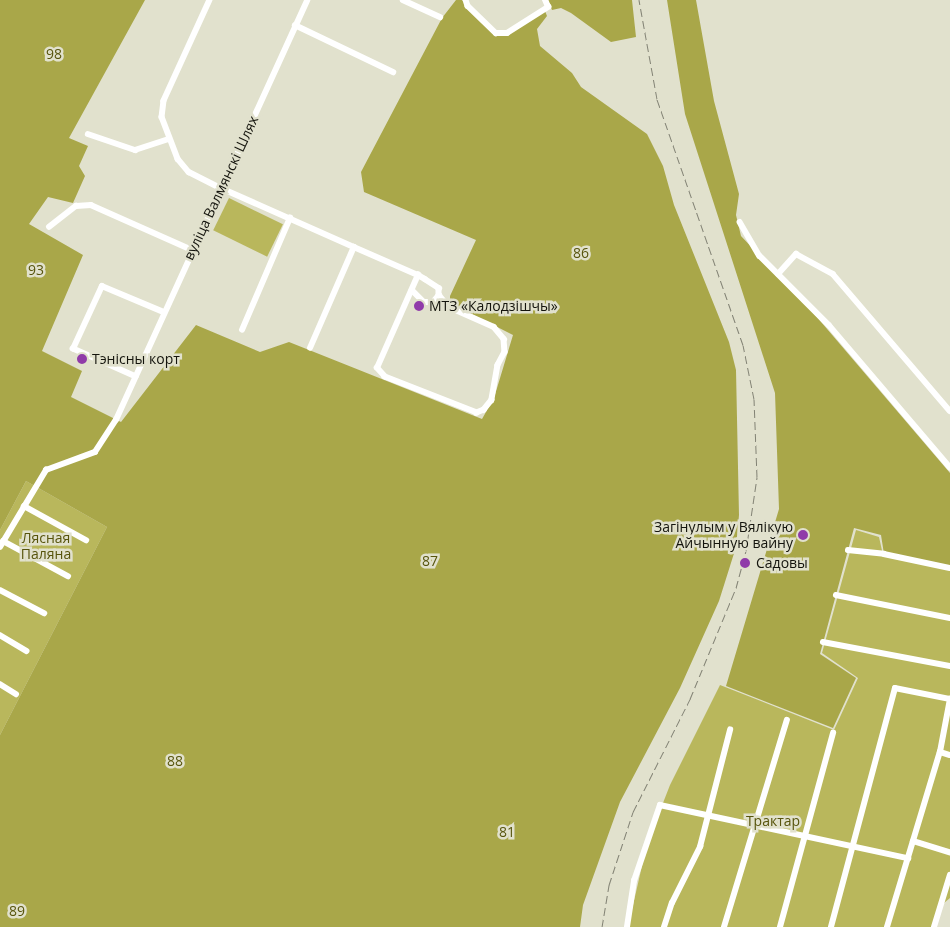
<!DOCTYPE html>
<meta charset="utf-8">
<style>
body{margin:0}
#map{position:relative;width:950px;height:927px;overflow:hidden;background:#e1e1cd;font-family:"Open Sans",sans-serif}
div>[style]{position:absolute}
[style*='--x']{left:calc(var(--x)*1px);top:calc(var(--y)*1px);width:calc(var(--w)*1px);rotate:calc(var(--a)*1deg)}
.green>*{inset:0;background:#b9b75c;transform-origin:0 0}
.forest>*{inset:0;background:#a9a749}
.minor>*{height:5.5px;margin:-2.75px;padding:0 2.75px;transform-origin:2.75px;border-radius:2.75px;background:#fff}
.rail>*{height:1px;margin-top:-0.5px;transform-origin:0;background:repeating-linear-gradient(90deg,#828274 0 8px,transparent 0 12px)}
.dots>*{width:14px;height:14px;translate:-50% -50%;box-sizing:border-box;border:2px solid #e1e1cd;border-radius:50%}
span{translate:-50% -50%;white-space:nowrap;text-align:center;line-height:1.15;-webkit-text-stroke:5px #e1e1cd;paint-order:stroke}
.park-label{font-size:14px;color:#57540c}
.street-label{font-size:14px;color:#14140d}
.poi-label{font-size:14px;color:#14140d}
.left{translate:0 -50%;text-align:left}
.right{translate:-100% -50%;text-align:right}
</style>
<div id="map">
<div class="green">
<i style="left:229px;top:198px;width:60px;height:36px;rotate:26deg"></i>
<i style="clip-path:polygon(26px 481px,107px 527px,0 735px,0 530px)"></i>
<i style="clip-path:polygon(856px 530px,879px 537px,883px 555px,950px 569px,950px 898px,938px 908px,933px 927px,628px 927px,647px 844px,670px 785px,720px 685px,834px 730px,858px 678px,822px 653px)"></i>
</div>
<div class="forest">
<i style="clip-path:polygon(0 0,145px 0,69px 138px,88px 146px,79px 166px,85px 176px,73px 203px,48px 197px,29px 224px,83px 255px,42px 351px,82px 371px,71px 397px,121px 422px,196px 325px,260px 352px,289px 342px,482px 419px,494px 398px,513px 335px,450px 303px,450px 296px,476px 240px,364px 192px,361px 172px,442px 18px,456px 0,462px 0,494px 35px,507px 35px,545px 11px,547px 16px,537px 29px,540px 46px,572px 73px,581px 87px,647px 134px,663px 166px,674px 205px,729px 342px,736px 370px,739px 515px,736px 547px,719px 601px,680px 688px,620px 802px,583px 905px,580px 927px,0 927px,0 735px,107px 527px,26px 481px,0 530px)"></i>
<i style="clip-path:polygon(548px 0,632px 0,636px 37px,611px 42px,571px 13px,561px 8px,552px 10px)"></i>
<i style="clip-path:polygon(667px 0,696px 0,714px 101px,739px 194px,736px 215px,741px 236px,810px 309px,950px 473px,950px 568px,884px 554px,881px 535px,854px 528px,820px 654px,856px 678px,833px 728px,726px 686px,779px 509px,775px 393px,685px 114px)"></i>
</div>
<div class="minor">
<i style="--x:210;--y:0;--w:111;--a:114.5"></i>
<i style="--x:164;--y:101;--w:16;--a:97"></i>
<i style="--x:162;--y:117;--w:45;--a:69.1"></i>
<i style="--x:178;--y:159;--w:17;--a:50"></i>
<i style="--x:189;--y:172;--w:36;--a:27"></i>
<i style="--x:221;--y:188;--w:145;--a:23.9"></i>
<i style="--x:354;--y:247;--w:70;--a:23.6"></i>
<i style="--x:418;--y:275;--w:8;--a:30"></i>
<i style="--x:425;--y:279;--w:17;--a:33"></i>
<i style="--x:439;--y:288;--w:7;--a:90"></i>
<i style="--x:439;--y:295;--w:16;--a:50"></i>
<i style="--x:449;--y:307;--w:49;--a:24"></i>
<i style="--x:494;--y:327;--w:16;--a:50"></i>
<i style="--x:504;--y:339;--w:13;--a:86"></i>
<i style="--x:505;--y:352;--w:15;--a:118"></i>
<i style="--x:498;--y:365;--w:36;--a:100"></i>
<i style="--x:492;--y:400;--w:13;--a:129"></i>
<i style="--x:484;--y:410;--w:8;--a:157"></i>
<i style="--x:477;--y:413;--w:99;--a:-158.6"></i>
<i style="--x:385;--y:377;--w:12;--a:-132"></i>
<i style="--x:377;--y:368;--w:102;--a:-66.2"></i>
<i style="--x:403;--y:0;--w:41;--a:24.7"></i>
<i style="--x:466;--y:0;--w:6;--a:72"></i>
<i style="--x:468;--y:6;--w:39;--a:44"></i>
<i style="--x:496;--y:33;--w:11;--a:0"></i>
<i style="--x:507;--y:33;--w:49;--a:-32.4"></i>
<i style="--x:548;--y:7;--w:8;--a:-113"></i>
<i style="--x:295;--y:25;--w:109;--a:25.6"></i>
<i style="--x:88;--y:134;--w:50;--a:18.8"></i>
<i style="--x:135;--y:150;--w:35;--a:-18"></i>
<i style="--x:740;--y:222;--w:39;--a:60"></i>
<i style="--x:760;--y:256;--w:98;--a:45"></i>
<i style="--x:829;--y:325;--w:187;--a:49.6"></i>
<i style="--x:49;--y:227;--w:34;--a:-38"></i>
<i style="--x:76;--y:206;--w:15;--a:-4"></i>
<i style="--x:91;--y:205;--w:111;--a:24"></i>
<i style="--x:778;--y:274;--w:27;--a:-48"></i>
<i style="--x:796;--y:254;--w:42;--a:28.4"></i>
<i style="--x:833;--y:274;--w:180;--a:49.5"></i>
<i style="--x:412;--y:290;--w:17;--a:45"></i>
<i style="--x:424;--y:302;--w:9;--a:0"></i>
<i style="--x:433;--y:302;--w:9;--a:-49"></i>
<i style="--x:242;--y:330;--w:122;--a:-66.8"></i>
<i style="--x:310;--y:348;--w:110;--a:-66.5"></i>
<i style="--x:136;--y:377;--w:69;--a:-156"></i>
<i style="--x:73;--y:349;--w:69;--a:-65.3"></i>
<i style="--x:102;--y:286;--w:67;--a:22.8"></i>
<i style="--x:24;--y:506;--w:71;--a:28.7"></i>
<i style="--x:3;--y:541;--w:74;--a:28.3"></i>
<i style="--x:0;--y:547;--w:90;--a:-59.1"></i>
<i style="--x:46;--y:470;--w:52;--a:-20.2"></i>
<i style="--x:95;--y:452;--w:38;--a:-57"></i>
<i style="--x:116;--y:420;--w:461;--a:-65.5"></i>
<i style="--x:848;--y:550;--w:36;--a:6"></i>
<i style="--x:884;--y:554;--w:67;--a:12"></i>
<i style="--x:0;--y:590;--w:50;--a:27.6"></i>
<i style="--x:836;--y:595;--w:116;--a:11.4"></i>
<i style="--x:0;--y:635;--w:31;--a:31"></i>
<i style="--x:823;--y:642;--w:129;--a:10.7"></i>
<i style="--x:0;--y:684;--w:19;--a:32"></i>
<i style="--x:940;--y:752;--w:10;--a:17"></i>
<i style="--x:913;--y:841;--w:39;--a:17"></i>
<i style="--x:627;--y:927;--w:47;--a:-81.3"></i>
<i style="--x:634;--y:881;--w:80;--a:-71.1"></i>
<i style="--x:660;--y:805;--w:254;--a:12.1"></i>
<i style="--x:664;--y:927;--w:25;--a:-72"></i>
<i style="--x:672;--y:903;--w:63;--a:-63.4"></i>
<i style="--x:700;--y:847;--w:121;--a:-75.6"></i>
<i style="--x:724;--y:927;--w:216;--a:-73.1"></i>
<i style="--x:780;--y:927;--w:201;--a:-74.7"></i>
<i style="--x:831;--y:927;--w:247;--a:-75"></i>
<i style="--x:895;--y:688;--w:56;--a:11.3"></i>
<i style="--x:887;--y:927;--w:183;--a:-73.2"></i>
<i style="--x:940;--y:752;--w:54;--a:-79.3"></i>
<i style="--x:934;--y:927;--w:54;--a:-72.9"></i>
</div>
<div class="rail">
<i style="--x:602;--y:927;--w:43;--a:-80.5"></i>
<i style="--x:609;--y:885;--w:77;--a:-71.8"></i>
<i style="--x:633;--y:812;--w:127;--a:-63.2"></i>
<i style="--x:690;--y:699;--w:120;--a:-67.5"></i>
<i style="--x:736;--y:588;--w:38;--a:-75"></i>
<i style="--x:746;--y:551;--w:75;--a:-81.5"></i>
<i style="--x:757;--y:477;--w:78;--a:-92.2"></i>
<i style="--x:754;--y:399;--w:55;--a:-101.5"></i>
<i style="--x:743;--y:345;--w:261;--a:-109.3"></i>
<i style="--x:657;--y:99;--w:101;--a:-100.3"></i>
</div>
<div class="dots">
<i style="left:419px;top:306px;background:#903ba9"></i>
<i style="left:82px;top:359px;background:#903ba9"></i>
<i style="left:803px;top:535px;background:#903ba9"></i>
<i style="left:745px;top:563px;background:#903ba9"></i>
</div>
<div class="park-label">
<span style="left:54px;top:54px">98</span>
<span style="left:581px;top:253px">86</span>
<span style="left:36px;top:270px">93</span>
<span style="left:46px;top:546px">Лясная<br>Паляна</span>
<span style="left:430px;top:561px">87</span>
<span style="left:175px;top:761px">88</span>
<span style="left:773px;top:821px">Трактар</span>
<span style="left:507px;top:832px">81</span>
<span style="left:17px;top:911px">89</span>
</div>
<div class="street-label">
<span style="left:221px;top:188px;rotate:-65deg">вуліца Валмянскі Шлях</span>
</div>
<div class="poi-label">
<span class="left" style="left:429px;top:306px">МТЗ «Калодзішчы»</span>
<span class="left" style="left:92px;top:359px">Тэнісны корт</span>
<span class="right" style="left:793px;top:535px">Загінулым у Вялікую<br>Айчынную вайну</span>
<span class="left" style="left:756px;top:563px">Садовы</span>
</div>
</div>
